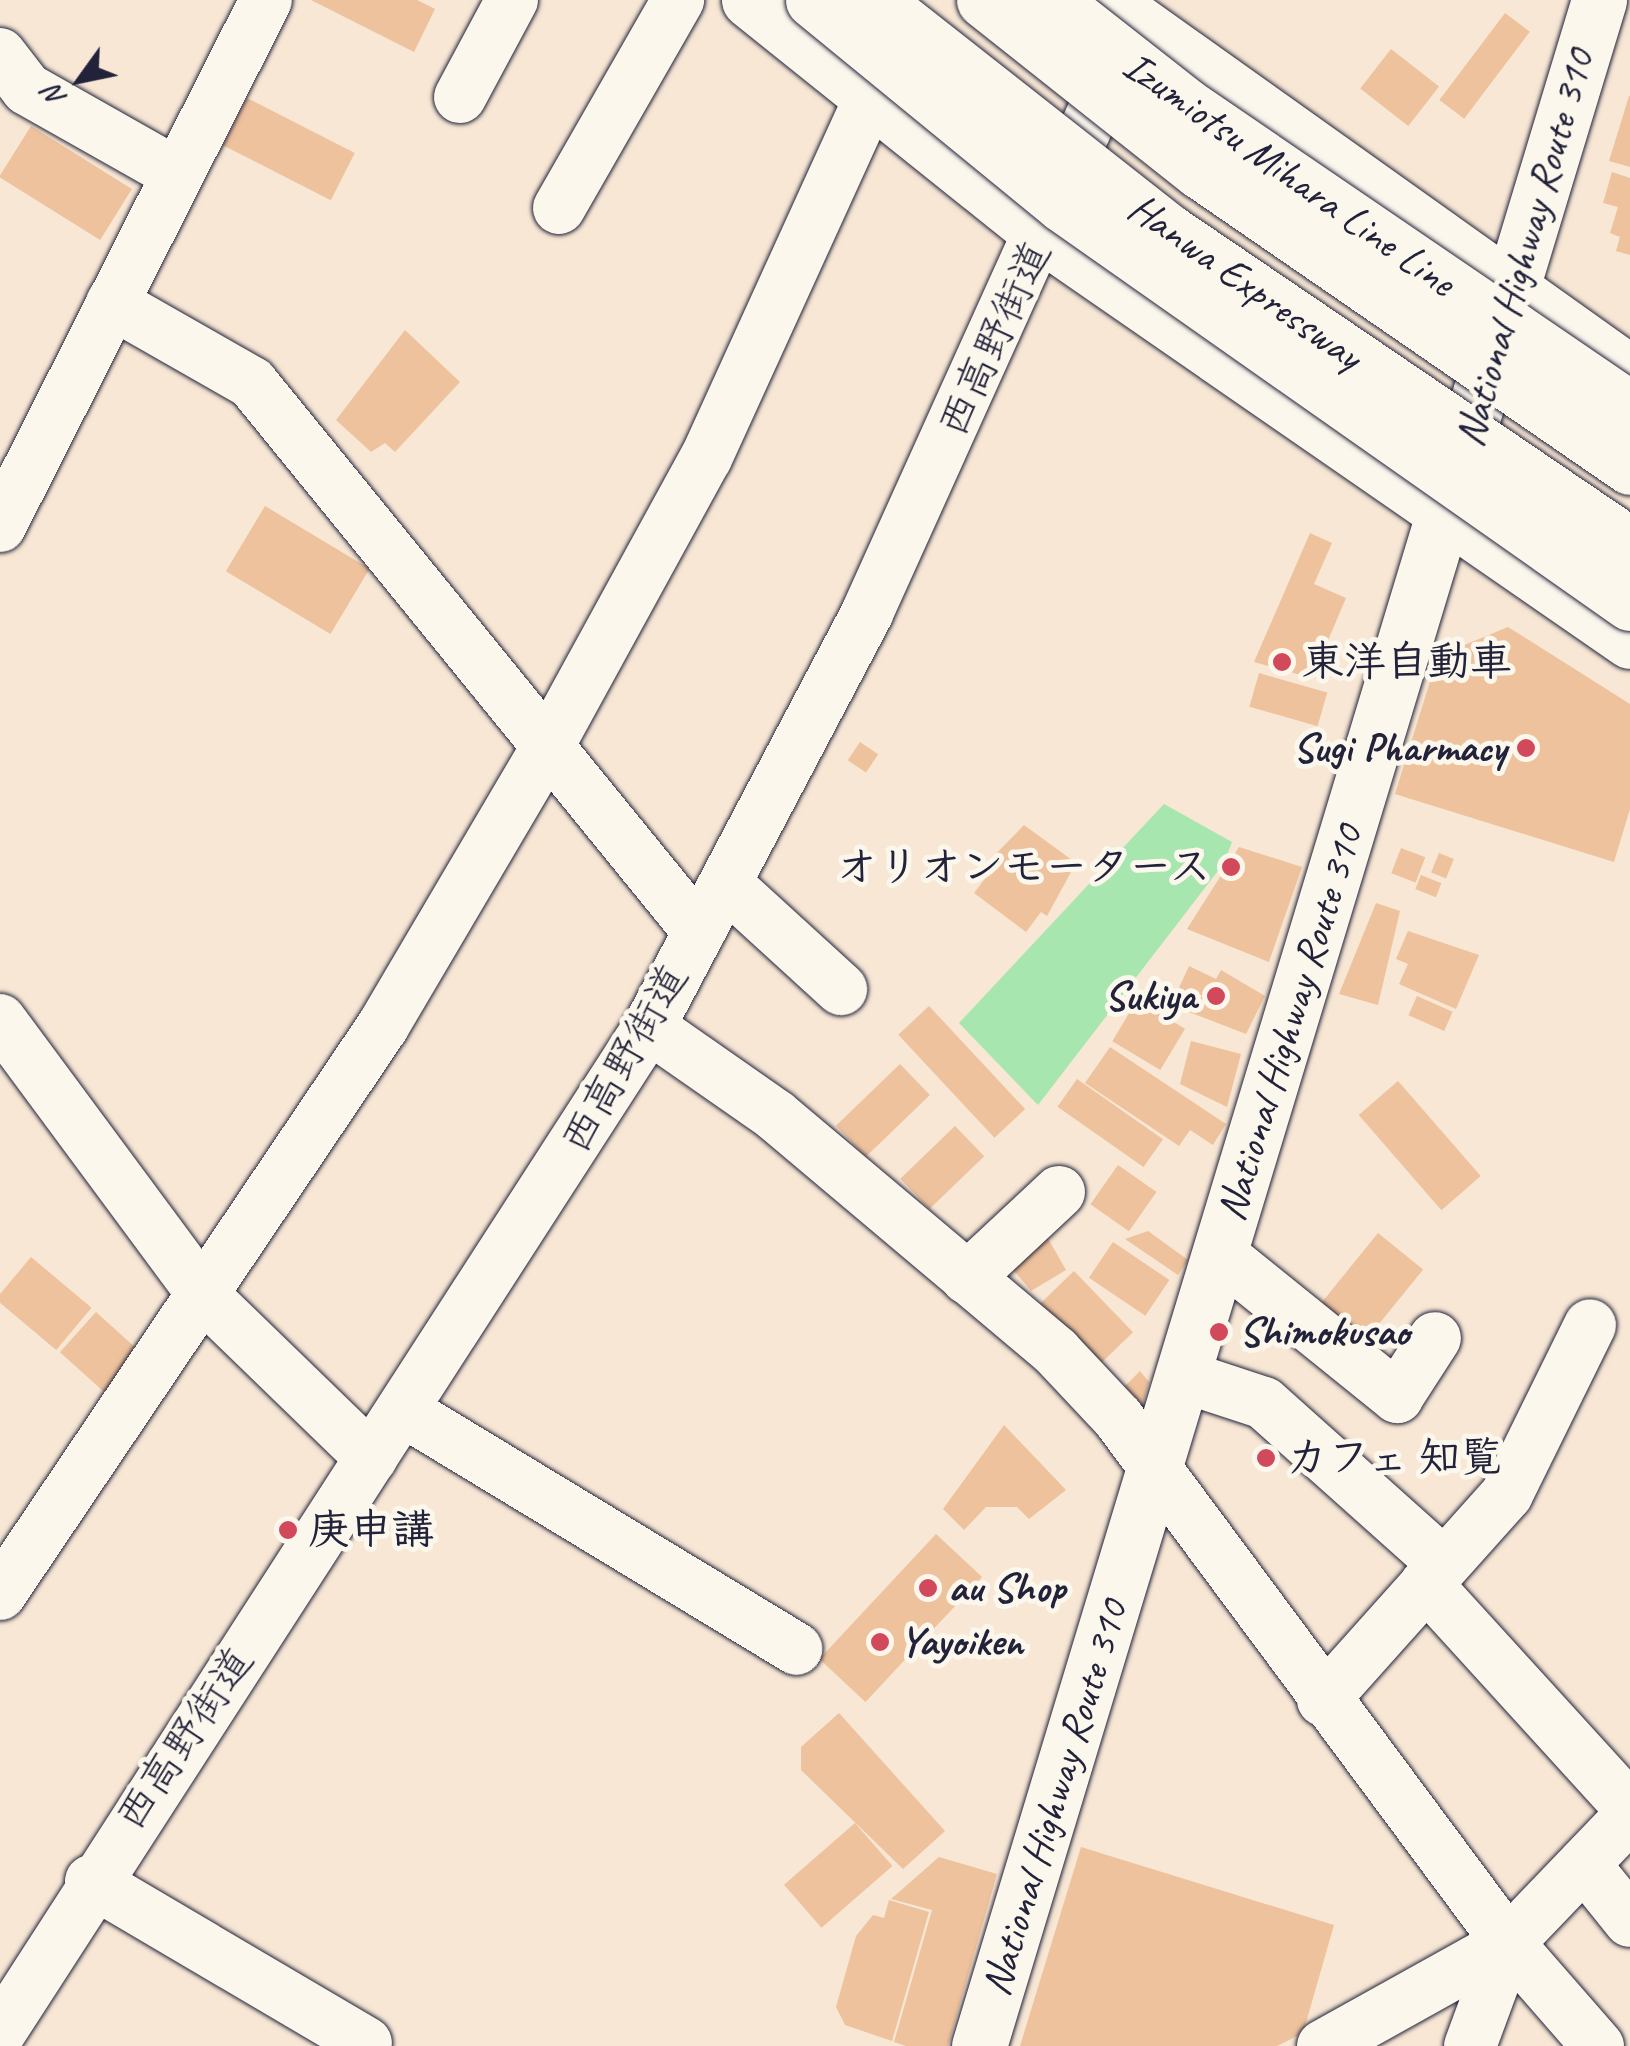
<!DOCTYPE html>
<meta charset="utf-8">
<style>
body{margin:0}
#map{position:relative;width:1630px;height:2046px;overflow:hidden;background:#f7e7d4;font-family:Caveat,"Klee One",sans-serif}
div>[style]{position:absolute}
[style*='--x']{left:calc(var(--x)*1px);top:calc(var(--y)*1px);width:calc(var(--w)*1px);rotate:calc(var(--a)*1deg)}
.green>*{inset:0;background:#a7e6ae}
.building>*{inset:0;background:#eec29d;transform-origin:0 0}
.roads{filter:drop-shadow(0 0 2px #22223b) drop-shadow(0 0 2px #22223b)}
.minor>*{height:52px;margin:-26px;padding:0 26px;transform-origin:26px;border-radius:26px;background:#fbf7ec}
.major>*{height:55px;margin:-27.5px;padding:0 27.5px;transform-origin:27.5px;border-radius:27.5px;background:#fbf7ec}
.highway>*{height:55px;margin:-27.5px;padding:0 27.5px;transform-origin:27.5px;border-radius:27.5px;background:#fbf7ec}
.bridges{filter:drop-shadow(0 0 2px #22223b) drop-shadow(0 0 2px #22223b)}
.major-bridge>*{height:55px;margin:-27.5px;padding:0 27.5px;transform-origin:27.5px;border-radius:27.5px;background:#fbf7ec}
.highway-bridge>*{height:55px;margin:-27.5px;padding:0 27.5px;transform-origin:27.5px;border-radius:27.5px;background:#fbf7ec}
.dots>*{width:28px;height:28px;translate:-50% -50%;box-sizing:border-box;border:5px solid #fbf7ec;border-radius:50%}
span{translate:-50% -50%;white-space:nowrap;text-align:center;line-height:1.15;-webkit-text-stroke:10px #fbf7ec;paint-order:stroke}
.street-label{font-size:42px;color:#22223b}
.poi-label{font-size:42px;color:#22223b;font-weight:700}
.left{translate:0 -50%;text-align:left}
.right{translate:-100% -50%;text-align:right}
.north{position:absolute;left:30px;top:30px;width:100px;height:100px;-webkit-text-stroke:8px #fbf7ec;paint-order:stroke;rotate:237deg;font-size:28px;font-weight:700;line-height:40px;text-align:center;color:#22223b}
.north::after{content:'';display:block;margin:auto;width:35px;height:45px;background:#22223b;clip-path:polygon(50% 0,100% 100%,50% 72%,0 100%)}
</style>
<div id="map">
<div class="green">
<i style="clip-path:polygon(1164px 804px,1232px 842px,1224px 863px,1038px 1105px,959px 1023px)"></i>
</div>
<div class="building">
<i style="clip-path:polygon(311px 0,417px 0,435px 9px,414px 52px)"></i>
<i style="left:1505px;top:13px;width:31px;height:109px;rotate:37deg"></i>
<i style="left:1391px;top:49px;width:61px;height:50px;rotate:38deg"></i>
<i style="clip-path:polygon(1629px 96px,1630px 96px,1630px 167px,1609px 161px)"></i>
<i style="left:247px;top:98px;width:121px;height:53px;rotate:27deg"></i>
<i style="left:31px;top:126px;width:119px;height:60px;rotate:32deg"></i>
<i style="clip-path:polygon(1612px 172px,1630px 178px,1630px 255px,1616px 251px,1620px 237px,1610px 233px,1618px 207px,1603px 203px)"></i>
<i style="clip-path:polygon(405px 330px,460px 382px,395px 452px,385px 443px,371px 452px,336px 420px)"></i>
<i style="left:265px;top:506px;width:122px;height:76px;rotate:31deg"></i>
<i style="clip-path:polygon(1310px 533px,1332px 543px,1314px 584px,1346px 598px,1312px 678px,1254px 662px)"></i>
<i style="clip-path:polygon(1508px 627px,1630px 704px,1630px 809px,1614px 862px,1395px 794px,1438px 656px)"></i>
<i style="left:1259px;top:673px;width:71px;height:35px;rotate:16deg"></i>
<i style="left:860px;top:742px;width:22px;height:22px;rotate:34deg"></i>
<i style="clip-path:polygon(1024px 825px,1076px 863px,1047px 916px,1041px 912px,1026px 932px,974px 893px,990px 872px,983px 867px)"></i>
<i style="clip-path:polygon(1239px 847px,1302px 867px,1269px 962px,1187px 929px)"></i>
<i style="left:1401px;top:848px;width:26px;height:27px;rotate:21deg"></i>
<i style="left:1439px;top:853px;width:16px;height:21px;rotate:22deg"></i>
<i style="left:1421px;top:875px;width:22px;height:15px;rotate:22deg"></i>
<i style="clip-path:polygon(1376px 903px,1400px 911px,1378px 1005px,1339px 994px)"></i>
<i style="clip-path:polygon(1408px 931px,1479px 955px,1456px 1009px,1399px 984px,1408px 964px,1396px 959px)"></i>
<i style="clip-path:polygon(1189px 966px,1216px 979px,1221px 970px,1265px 996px,1246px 1034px,1171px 1005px)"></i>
<i style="left:1417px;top:996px;width:39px;height:21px;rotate:24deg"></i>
<i style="left:1137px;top:1000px;width:56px;height:48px;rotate:31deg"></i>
<i style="left:929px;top:1006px;width:141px;height:42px;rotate:47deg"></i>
<i style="clip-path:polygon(1191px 1041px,1241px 1054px,1227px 1107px,1180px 1084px)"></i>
<i style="clip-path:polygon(1110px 1047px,1226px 1124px,1213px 1145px,1190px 1130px,1179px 1146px,1085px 1083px)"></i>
<i style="left:900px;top:1064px;width:43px;height:89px;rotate:46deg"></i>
<i style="left:1077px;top:1079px;width:105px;height:34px;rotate:35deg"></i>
<i style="left:1398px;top:1081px;width:126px;height:52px;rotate:49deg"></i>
<i style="left:955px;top:1126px;width:42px;height:76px;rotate:46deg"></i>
<i style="left:1118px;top:1165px;width:47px;height:48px;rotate:35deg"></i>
<i style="clip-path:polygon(1148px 1231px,1188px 1260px,1178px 1275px,1125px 1239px)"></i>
<i style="left:1378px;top:1233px;width:58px;height:92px;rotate:39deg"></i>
<i style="clip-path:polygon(1046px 1235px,1066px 1270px,1031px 1291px,1011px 1267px)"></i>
<i style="left:1113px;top:1242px;width:68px;height:43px;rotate:34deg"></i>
<i style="left:31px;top:1257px;width:79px;height:55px;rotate:40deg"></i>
<i style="left:1074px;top:1271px;width:85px;height:49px;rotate:46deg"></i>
<i style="left:96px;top:1312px;width:60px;height:54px;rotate:42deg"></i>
<i style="clip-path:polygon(1140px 1371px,1149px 1382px,1138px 1421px,1112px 1399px)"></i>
<i style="clip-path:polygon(1004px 1425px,1066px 1490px,1029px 1519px,1017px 1507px,986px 1507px,964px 1530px,943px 1509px)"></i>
<i style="left:936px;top:1534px;width:63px;height:171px;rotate:43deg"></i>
<i style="clip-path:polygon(839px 1713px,945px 1831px,903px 1869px,801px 1770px,801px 1747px)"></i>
<i style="left:855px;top:1823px;width:57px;height:94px;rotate:49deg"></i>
<i style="clip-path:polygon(1081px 1847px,1334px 1925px,1303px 2033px,1277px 2046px,1020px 2046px)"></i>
<i style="clip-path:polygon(939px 1857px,997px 1874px,948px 2046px,906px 2046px,894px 2042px,932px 1910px,891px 1899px)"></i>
<i style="clip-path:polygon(889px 1900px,929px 1912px,892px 2041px,845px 2025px,836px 2007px,856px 1936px,873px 1915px,884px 1918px)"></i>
</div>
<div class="roads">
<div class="minor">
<i style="--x:0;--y:54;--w:44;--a:52.4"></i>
<i style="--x:27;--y:89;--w:172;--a:29.5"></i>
<i style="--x:460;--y:97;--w:110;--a:-61.8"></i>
<i style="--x:559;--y:208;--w:240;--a:-60.2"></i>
<i style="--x:112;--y:303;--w:161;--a:29.7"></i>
<i style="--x:252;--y:383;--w:708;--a:50.85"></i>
<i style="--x:0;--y:526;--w:589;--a:-63.17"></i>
<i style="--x:726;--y:884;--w:156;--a:42.4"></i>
<i style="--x:0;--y:1020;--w:346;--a:53.5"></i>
<i style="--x:206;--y:1298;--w:230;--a:44.1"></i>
<i style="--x:649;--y:1027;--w:154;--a:34.9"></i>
<i style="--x:775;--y:1115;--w:368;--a:40.1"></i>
<i style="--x:1056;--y:1352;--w:91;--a:46.8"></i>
<i style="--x:1118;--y:1418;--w:654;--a:53.39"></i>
<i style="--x:1508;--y:1943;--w:137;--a:48.9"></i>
<i style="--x:1220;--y:1254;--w:228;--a:38.9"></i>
<i style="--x:1397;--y:1397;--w:70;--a:-57.2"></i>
<i style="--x:967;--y:1278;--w:126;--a:-43.1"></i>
<i style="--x:1182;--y:1376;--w:86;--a:18.2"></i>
<i style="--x:1264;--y:1403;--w:241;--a:41.8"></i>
<i style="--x:402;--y:1410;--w:461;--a:31.2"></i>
<i style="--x:1426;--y:1584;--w:303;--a:47.7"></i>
<i style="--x:0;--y:1594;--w:685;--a:-56.01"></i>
<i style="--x:383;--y:1026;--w:325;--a:-59.5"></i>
<i style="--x:548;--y:746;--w:328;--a:-61.3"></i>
<i style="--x:706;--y:458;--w:441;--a:-65.5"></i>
<i style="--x:1323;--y:1700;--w:276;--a:-48.2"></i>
<i style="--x:1507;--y:1494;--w:188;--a:-63.8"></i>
<i style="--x:1584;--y:1864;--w:73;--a:51.1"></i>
<i style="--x:91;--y:1881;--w:319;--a:30.5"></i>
<i style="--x:0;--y:2032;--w:1196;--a:-57.15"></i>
<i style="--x:649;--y:1027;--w:468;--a:-62.2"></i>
<i style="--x:867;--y:613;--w:610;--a:-65.7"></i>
<i style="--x:1323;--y:2046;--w:212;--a:-29.1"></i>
<i style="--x:1470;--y:2046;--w:110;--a:-69.7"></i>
<i style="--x:1508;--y:1943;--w:176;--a:-46.2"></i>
</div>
<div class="major">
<i style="--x:749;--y:0;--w:378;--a:38.7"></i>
<i style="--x:1044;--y:236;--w:712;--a:34.65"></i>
<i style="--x:1106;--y:0;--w:643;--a:35.44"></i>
</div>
<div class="highway">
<i style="--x:979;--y:2046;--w:2138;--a:-73.14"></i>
</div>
</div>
<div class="bridges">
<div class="major-bridge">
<i style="--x:813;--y:0;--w:322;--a:39.3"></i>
<i style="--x:1062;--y:204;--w:694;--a:35.09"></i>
<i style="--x:1051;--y:0;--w:172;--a:38.1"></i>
<i style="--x:1186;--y:106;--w:538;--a:34.31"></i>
</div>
<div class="highway-bridge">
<i style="--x:874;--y:0;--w:375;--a:38.2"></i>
<i style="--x:1169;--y:232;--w:557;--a:34.17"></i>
<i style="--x:984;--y:0;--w:275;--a:38.4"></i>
<i style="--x:1200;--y:171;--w:522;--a:34.54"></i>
</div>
</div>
<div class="dots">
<i style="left:1282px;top:662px;background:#d1495b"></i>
<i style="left:1526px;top:748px;background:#d1495b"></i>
<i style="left:1231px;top:867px;background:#d1495b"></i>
<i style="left:1216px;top:996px;background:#d1495b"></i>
<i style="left:1219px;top:1332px;background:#d1495b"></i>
<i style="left:1266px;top:1458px;background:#d1495b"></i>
<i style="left:288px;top:1530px;background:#d1495b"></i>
<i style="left:928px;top:1588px;background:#d1495b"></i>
<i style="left:880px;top:1642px;background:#d1495b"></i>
</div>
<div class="street-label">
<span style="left:1289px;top:174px;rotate:35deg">Izumiotsu Mihara Line Line</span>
<span style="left:1525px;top:248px;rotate:-74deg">National Highway Route 310</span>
<span style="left:1245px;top:282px;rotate:35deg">Hanwa Expressway</span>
<span style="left:995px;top:339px;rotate:-65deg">西高野街道</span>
<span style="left:1290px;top:1023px;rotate:-73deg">National Highway Route 310</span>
<span style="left:625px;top:1059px;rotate:-60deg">西高野街道</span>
<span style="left:185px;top:1739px;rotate:-56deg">西高野街道</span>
<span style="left:1055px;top:1798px;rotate:-73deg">National Highway Route 310</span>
</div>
<div class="poi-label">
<span class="left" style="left:1302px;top:662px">東洋自動車</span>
<span class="right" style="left:1506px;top:748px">Sugi Pharmacy</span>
<span class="right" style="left:1211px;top:867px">オリオンモータース</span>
<span class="right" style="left:1196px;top:996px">Sukiya</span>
<span class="left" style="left:1239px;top:1332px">Shimokusao</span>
<span class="left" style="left:1286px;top:1458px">カフェ 知覧</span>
<span class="left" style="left:308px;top:1530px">庚申講</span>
<span class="left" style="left:948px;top:1588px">au Shop</span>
<span class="left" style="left:900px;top:1642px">Yayoiken</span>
</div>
<div class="north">N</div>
</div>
